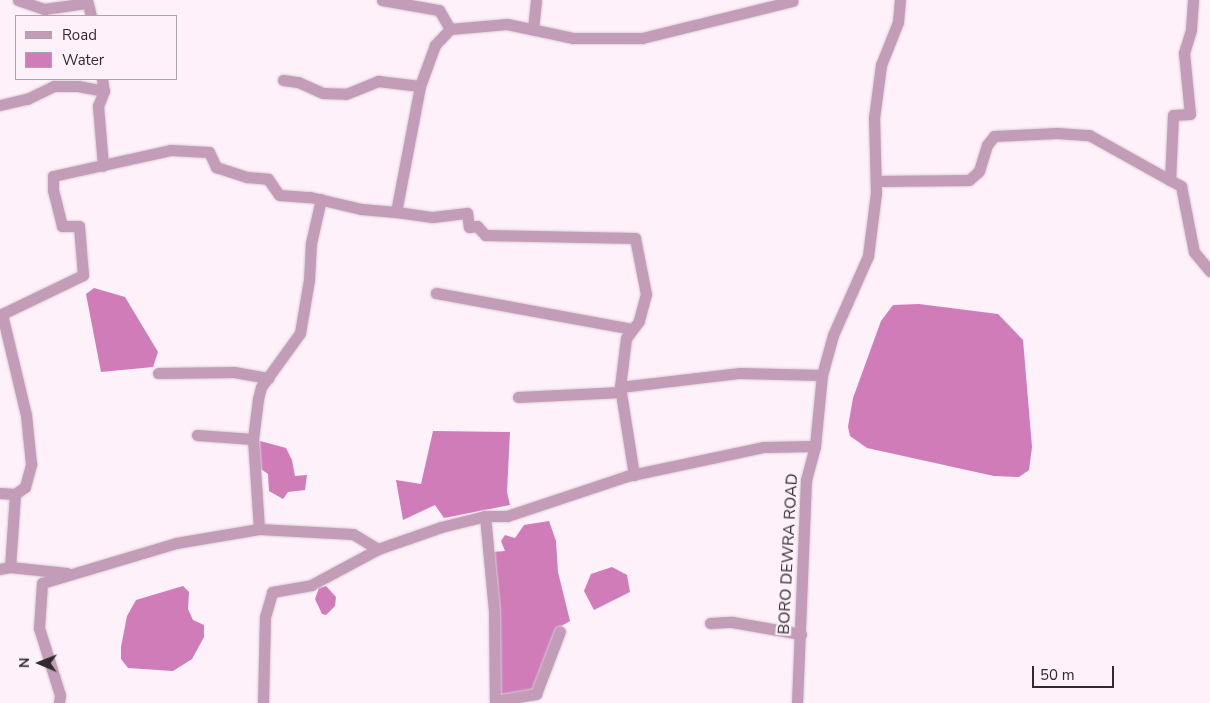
<!DOCTYPE html>
<style>
body{margin:0}
#map{position:relative;width:1210px;height:703px;overflow:hidden;background:#fef1fa;font-family:"Nunito Sans",sans-serif}
div>[style]{position:absolute}
[style*='--x']{left:calc(var(--x)*1px);top:calc(var(--y)*1px);width:calc(var(--w)*1px);rotate:calc(var(--a)*1deg)}
.water>*{inset:0;background:#cf7cb9}
.roads{filter:drop-shadow(0 0 1px #d9cdd5) drop-shadow(0 0 1px #d9cdd5)}
.street>*{height:11px;margin:-5.5px;padding:0 5.5px;transform-origin:5.5px;border-radius:5.5px;background:#c39db7}
span{translate:-50% -50%;white-space:nowrap;text-align:center;line-height:1.15;-webkit-text-stroke:4.5px #fef1fa;paint-order:stroke}
.street-label{font-size:16px;color:#312b2f}
.legend{position:absolute;left:15px;top:15px;width:162px;height:65px;box-sizing:border-box;background:#fef1fa;border:1px solid #aca2a9;margin:0;padding:6px 9px;list-style:none;font-size:15px;color:#312b2f}
.legend li{display:flex;align-items:center;gap:10px;height:25px}
.legend b{width:25px;border:1px solid #aca2a9}
.north{position:absolute;left:15px;top:638px;width:50px;height:50px;-webkit-text-stroke:4px #fef1fa;paint-order:stroke;rotate:271deg;font-size:14px;font-weight:700;line-height:20px;text-align:center;color:#312b2f}
.north::after{content:'';display:block;margin:auto;width:18px;height:22px;background:#312b2f;clip-path:polygon(50% 0,100% 100%,50% 72%,0 100%)}
.scale{position:absolute;left:1032px;top:666px;width:82px;height:22px;box-sizing:border-box;border:2px solid #312b2f;border-top:0;padding-left:6px;font-size:15px;line-height:18px;white-space:nowrap;color:#312b2f;-webkit-text-stroke:4px #fef1fa;paint-order:stroke}
</style>
<div id="map">
<div class="water">
<i style="clip-path:polygon(94px 288px,125px 297px,158px 352px,153px 367px,101px 372px,86px 294px)"></i>
<i style="clip-path:polygon(919px 304px,998px 314px,1023px 340px,1032px 447px,1029px 470px,1019px 477px,994px 476px,867px 448px,850px 436px,848px 427px,853px 398px,881px 321px,893px 305px)"></i>
<i style="clip-path:polygon(433px 431px,510px 432px,507px 492px,510px 505px,444px 518px,435px 505px,403px 520px,396px 480px,421px 484px)"></i>
<i style="clip-path:polygon(260px 441px,286px 448px,292px 460px,295px 476px,307px 475px,305px 490px,288px 492px,283px 499px,269px 491px,268px 474px,258px 467px,256px 455px)"></i>
<i style="clip-path:polygon(549px 521px,556px 541px,558px 572px,570px 621px,558px 628px,535px 690px,498px 699px,491px 552px,505px 551px,501px 541px,505px 535px,515px 538px,524px 525px)"></i>
<i style="clip-path:polygon(612px 567px,627px 575px,630px 592px,594px 610px,584px 591px,591px 574px)"></i>
<i style="clip-path:polygon(183px 586px,189px 592px,188px 609px,193px 620px,204px 625px,204px 637px,192px 659px,173px 671px,128px 668px,121px 659px,121px 647px,127px 616px,136px 600px)"></i>
<i style="clip-path:polygon(326px 586px,336px 597px,335px 606px,326px 615px,322px 614px,315px 599px,319px 588px)"></i>
</div>
<div class="roads">
<div class="street">
<i style="--x:18;--y:0;--w:28;--a:19"></i>
<i style="--x:44;--y:9;--w:42;--a:-8.1"></i>
<i style="--x:87;--y:0;--w:16;--a:76"></i>
<i style="--x:382;--y:0;--w:58;--a:10"></i>
<i style="--x:439;--y:10;--w:22;--a:60"></i>
<i style="--x:1193;--y:0;--w:30;--a:94"></i>
<i style="--x:1191;--y:30;--w:24;--a:107"></i>
<i style="--x:1184;--y:53;--w:61;--a:84.4"></i>
<i style="--x:1190;--y:114;--w:17;--a:177"></i>
<i style="--x:1173;--y:115;--w:65;--a:92.6"></i>
<i style="--x:1170;--y:180;--w:13;--a:29"></i>
<i style="--x:1181;--y:186;--w:67;--a:78.9"></i>
<i style="--x:1194;--y:252;--w:25;--a:50"></i>
<i style="--x:533;--y:29;--w:29;--a:-84"></i>
<i style="--x:102;--y:79;--w:12;--a:81"></i>
<i style="--x:104;--y:91;--w:16;--a:112"></i>
<i style="--x:98;--y:106;--w:60;--a:85.2"></i>
<i style="--x:283;--y:80;--w:15;--a:8"></i>
<i style="--x:298;--y:82;--w:27;--a:24"></i>
<i style="--x:323;--y:93;--w:23;--a:2"></i>
<i style="--x:346;--y:94;--w:35;--a:-22"></i>
<i style="--x:378;--y:81;--w:42;--a:6.8"></i>
<i style="--x:0;--y:105;--w:28;--a:-13"></i>
<i style="--x:27;--y:99;--w:30;--a:-26"></i>
<i style="--x:54;--y:86;--w:24;--a:0"></i>
<i style="--x:78;--y:86;--w:26;--a:11"></i>
<i style="--x:876;--y:181;--w:93;--a:-0.6"></i>
<i style="--x:969;--y:180;--w:13;--a:-42"></i>
<i style="--x:979;--y:171;--w:27;--a:-73"></i>
<i style="--x:987;--y:145;--w:11;--a:-52"></i>
<i style="--x:994;--y:136;--w:63;--a:-2.7"></i>
<i style="--x:1057;--y:133;--w:32;--a:4"></i>
<i style="--x:1089;--y:135;--w:93;--a:29.1"></i>
<i style="--x:396;--y:212;--w:37;--a:8"></i>
<i style="--x:433;--y:217;--w:34;--a:-7"></i>
<i style="--x:467;--y:213;--w:14;--a:82"></i>
<i style="--x:469;--y:227;--w:8;--a:-7"></i>
<i style="--x:477;--y:226;--w:12;--a:48"></i>
<i style="--x:485;--y:235;--w:150;--a:1.1"></i>
<i style="--x:635;--y:238;--w:57;--a:78.9"></i>
<i style="--x:646;--y:294;--w:28;--a:105"></i>
<i style="--x:639;--y:321;--w:21;--a:127"></i>
<i style="--x:626;--y:338;--w:49;--a:97"></i>
<i style="--x:436;--y:293;--w:199;--a:10.4"></i>
<i style="--x:158;--y:373;--w:76;--a:-0.8"></i>
<i style="--x:234;--y:372;--w:35;--a:10"></i>
<i style="--x:518;--y:397;--w:103;--a:-2.8"></i>
<i style="--x:197;--y:435;--w:56;--a:4.1"></i>
<i style="--x:634;--y:475;--w:89;--a:-99"></i>
<i style="--x:620;--y:387;--w:121;--a:-6.7"></i>
<i style="--x:740;--y:373;--w:82;--a:1.4"></i>
<i style="--x:0;--y:493;--w:15;--a:4"></i>
<i style="--x:15;--y:494;--w:73;--a:93.9"></i>
<i style="--x:10;--y:567;--w:10;--a:169"></i>
<i style="--x:15;--y:494;--w:12;--a:-35"></i>
<i style="--x:25;--y:487;--w:24;--a:-75"></i>
<i style="--x:31;--y:464;--w:49;--a:-95.8"></i>
<i style="--x:26;--y:415;--w:104;--a:-103.4"></i>
<i style="--x:2;--y:314;--w:90;--a:-25.7"></i>
<i style="--x:83;--y:275;--w:49;--a:-94.7"></i>
<i style="--x:79;--y:226;--w:17;--a:180"></i>
<i style="--x:62;--y:226;--w:37;--a:-104"></i>
<i style="--x:53;--y:190;--w:14;--a:-90"></i>
<i style="--x:53;--y:176;--w:120;--a:-12.5"></i>
<i style="--x:170;--y:150;--w:39;--a:3"></i>
<i style="--x:209;--y:152;--w:17;--a:65"></i>
<i style="--x:216;--y:167;--w:33;--a:18"></i>
<i style="--x:247;--y:177;--w:21;--a:5"></i>
<i style="--x:268;--y:179;--w:19;--a:55"></i>
<i style="--x:279;--y:195;--w:31;--a:4"></i>
<i style="--x:310;--y:197;--w:52;--a:13.2"></i>
<i style="--x:361;--y:209;--w:35;--a:5"></i>
<i style="--x:396;--y:212;--w:128;--a:-79.2"></i>
<i style="--x:420;--y:86;--w:44;--a:-69.9"></i>
<i style="--x:435;--y:45;--w:22;--a:-47"></i>
<i style="--x:450;--y:29;--w:57;--a:-5"></i>
<i style="--x:507;--y:24;--w:67;--a:12"></i>
<i style="--x:573;--y:38;--w:69;--a:0"></i>
<i style="--x:642;--y:38;--w:155;--a:-13.8"></i>
<i style="--x:485;--y:516;--w:96;--a:84.6"></i>
<i style="--x:494;--y:612;--w:89;--a:89.4"></i>
<i style="--x:495;--y:701;--w:42;--a:-9.7"></i>
<i style="--x:536;--y:694;--w:67;--a:-69.1"></i>
<i style="--x:259;--y:529;--w:90;--a:-93.8"></i>
<i style="--x:253;--y:439;--w:40;--a:-82.9"></i>
<i style="--x:258;--y:399;--w:12;--a:-76"></i>
<i style="--x:261;--y:387;--w:67;--a:-54.2"></i>
<i style="--x:300;--y:333;--w:54;--a:-80.4"></i>
<i style="--x:309;--y:280;--w:37;--a:-87"></i>
<i style="--x:311;--y:243;--w:45;--a:-77.2"></i>
<i style="--x:10;--y:567;--w:57;--a:6"></i>
<i style="--x:710;--y:623;--w:22;--a:-3"></i>
<i style="--x:732;--y:622;--w:70;--a:9.9"></i>
<i style="--x:59;--y:703;--w:8;--a:-83"></i>
<i style="--x:60;--y:695;--w:70;--a:-107.4"></i>
<i style="--x:39;--y:628;--w:45;--a:-86.2"></i>
<i style="--x:42;--y:583;--w:140;--a:-16.6"></i>
<i style="--x:176;--y:543;--w:84;--a:-9.6"></i>
<i style="--x:259;--y:529;--w:94;--a:3"></i>
<i style="--x:353;--y:534;--w:29;--a:31"></i>
<i style="--x:263;--y:703;--w:86;--a:-88.7"></i>
<i style="--x:265;--y:617;--w:26;--a:-74"></i>
<i style="--x:272;--y:592;--w:40;--a:-10"></i>
<i style="--x:311;--y:585;--w:76;--a:-28.2"></i>
<i style="--x:378;--y:549;--w:67;--a:-19.2"></i>
<i style="--x:441;--y:527;--w:45;--a:-14"></i>
<i style="--x:485;--y:516;--w:22;--a:0"></i>
<i style="--x:507;--y:516;--w:126;--a:-18.4"></i>
<i style="--x:627;--y:476;--w:140;--a:-12"></i>
<i style="--x:764;--y:447;--w:51;--a:-1.1"></i>
<i style="--x:797;--y:703;--w:223;--a:-87.7"></i>
<i style="--x:806;--y:480;--w:35;--a:-75"></i>
<i style="--x:815;--y:446;--w:71;--a:-84.4"></i>
<i style="--x:822;--y:375;--w:41;--a:-74.6"></i>
<i style="--x:833;--y:335;--w:86;--a:-66.1"></i>
<i style="--x:868;--y:256;--w:64;--a:-82.8"></i>
<i style="--x:876;--y:193;--w:75;--a:-91.5"></i>
<i style="--x:874;--y:118;--w:53;--a:-82.5"></i>
<i style="--x:881;--y:65;--w:46;--a:-68.4"></i>
<i style="--x:898;--y:22;--w:22;--a:-85"></i>
</div>
</div>
<div class="street-label">
<span style="left:788px;top:554px;rotate:-87deg">BORO DEWRA ROAD</span>
</div>
<ul class="legend">
<li><b style="height:6px;background:#c39db7"></b>Road</li>
<li><b style="height:14px;background:#cf7cb9"></b>Water</li>
</ul>
<div class="north">N</div>
<div class="scale">50 m</div>
</div>
